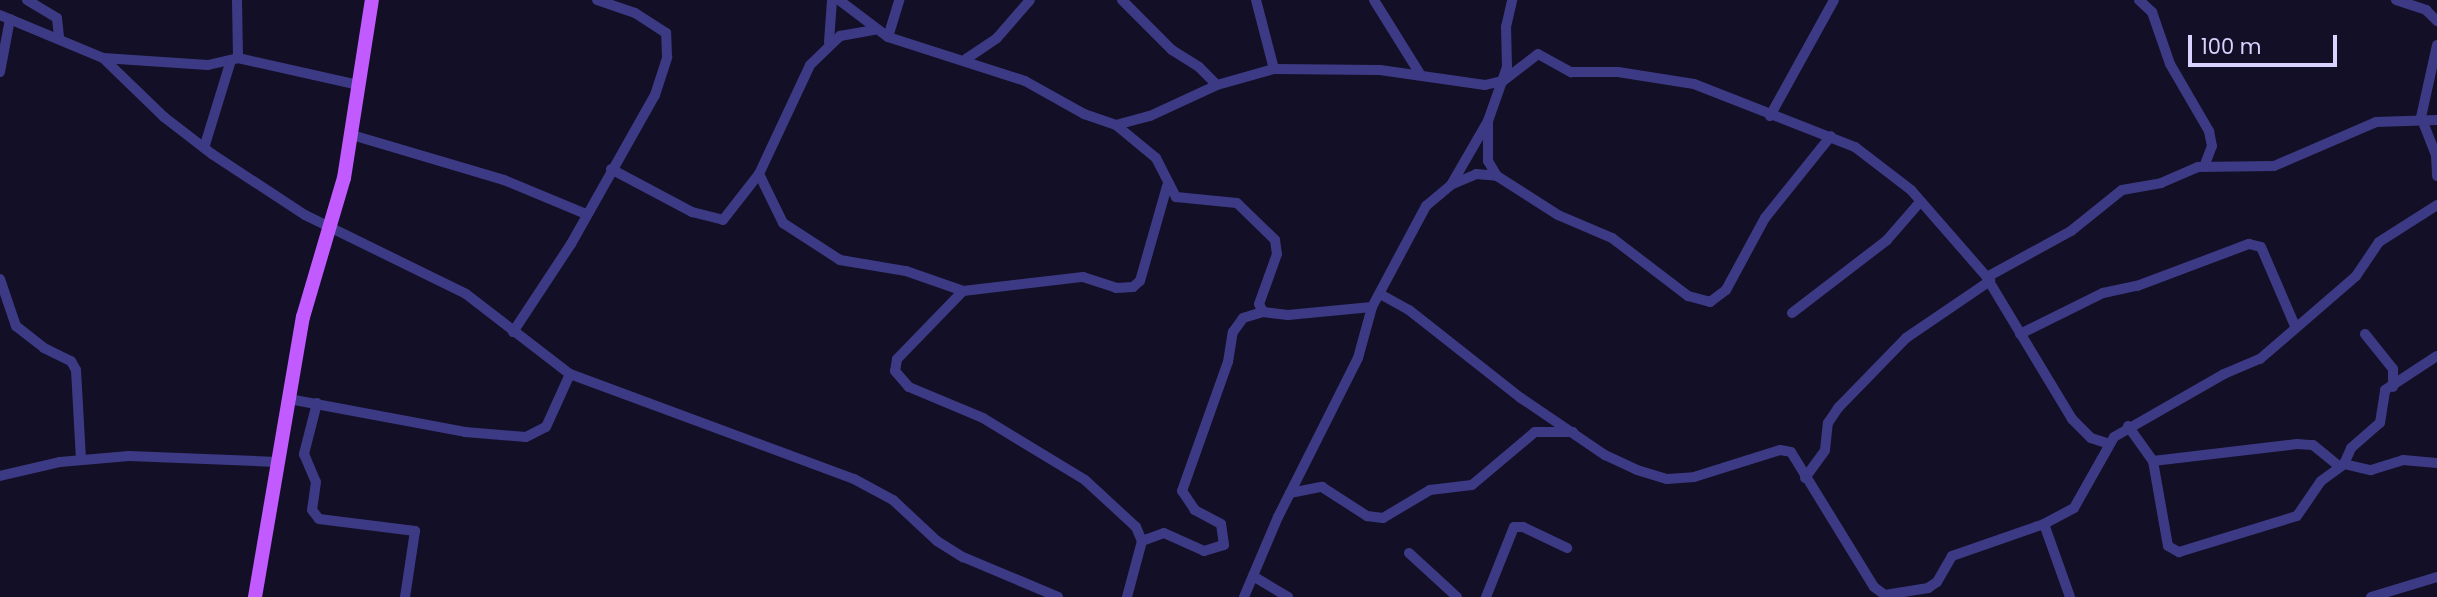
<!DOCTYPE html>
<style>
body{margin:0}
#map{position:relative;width:2437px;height:597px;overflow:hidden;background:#130f26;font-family:Poppins,sans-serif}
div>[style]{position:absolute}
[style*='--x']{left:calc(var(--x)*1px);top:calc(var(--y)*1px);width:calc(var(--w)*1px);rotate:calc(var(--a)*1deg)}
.minor>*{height:10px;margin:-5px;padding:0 5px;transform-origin:5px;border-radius:5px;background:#3d3a85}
.major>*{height:14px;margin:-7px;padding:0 7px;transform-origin:7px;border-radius:7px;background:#c25bff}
span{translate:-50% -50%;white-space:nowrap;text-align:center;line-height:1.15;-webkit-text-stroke:6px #130f26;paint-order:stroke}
.scale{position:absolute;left:2188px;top:35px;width:149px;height:32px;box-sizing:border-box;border:4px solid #d9d4ff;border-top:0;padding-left:9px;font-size:21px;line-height:24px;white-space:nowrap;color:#d9d4ff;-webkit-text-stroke:5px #130f26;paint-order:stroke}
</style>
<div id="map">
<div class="minor">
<i style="--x:27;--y:0;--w:35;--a:31"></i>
<i style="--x:57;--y:18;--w:19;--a:84"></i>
<i style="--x:237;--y:0;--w:58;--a:89"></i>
<i style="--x:839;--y:0;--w:61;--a:37.1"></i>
<i style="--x:888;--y:37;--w:144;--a:17.8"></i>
<i style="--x:1025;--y:81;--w:68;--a:29.2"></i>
<i style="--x:1084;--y:114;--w:34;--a:19"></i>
<i style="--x:1116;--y:125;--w:35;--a:-15"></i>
<i style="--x:1150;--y:116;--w:74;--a:-24.8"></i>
<i style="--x:1217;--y:85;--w:59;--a:-15.7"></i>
<i style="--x:1274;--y:69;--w:106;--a:0.5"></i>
<i style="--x:1380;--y:70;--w:106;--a:8.1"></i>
<i style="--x:1485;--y:85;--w:18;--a:-13"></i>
<i style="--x:1503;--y:81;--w:44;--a:-37.6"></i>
<i style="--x:1538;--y:54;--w:38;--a:29"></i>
<i style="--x:1571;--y:72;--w:47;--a:0"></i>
<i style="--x:1618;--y:72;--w:77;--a:9"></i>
<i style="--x:1694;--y:84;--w:173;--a:21.4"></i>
<i style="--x:1855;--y:147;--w:71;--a:37.5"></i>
<i style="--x:1911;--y:190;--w:116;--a:48.9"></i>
<i style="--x:1987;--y:277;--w:96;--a:-28.7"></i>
<i style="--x:2071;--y:231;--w:65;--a:-38.8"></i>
<i style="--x:2122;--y:190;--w:40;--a:-10"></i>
<i style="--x:2161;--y:183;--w:40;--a:-23.4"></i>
<i style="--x:2198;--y:167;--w:76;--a:-0.8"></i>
<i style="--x:2274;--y:166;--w:111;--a:-23.3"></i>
<i style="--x:2376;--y:122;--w:61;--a:-1.9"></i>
<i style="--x:1122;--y:0;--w:71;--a:45"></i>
<i style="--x:1172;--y:50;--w:32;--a:32"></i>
<i style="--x:1199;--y:67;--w:25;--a:45"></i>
<i style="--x:1256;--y:0;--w:71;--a:75.4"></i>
<i style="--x:1374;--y:0;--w:87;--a:58.1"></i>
<i style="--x:2139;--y:0;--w:18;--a:43"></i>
<i style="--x:2152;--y:12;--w:55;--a:70.9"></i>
<i style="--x:2170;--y:64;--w:78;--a:59.8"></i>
<i style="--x:2209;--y:131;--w:15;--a:79"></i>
<i style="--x:2212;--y:146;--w:22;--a:111"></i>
<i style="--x:2396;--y:0;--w:32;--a:18"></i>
<i style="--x:2426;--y:10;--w:16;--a:45"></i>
<i style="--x:0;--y:15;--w:112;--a:22.7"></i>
<i style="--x:103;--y:58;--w:85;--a:44"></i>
<i style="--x:164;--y:117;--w:61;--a:37.6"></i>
<i style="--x:212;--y:154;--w:111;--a:33.3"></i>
<i style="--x:305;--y:215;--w:179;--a:26.1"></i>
<i style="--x:466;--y:294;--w:131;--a:37.6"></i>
<i style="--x:570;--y:374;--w:303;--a:20.3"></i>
<i style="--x:854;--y:479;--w:44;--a:28.3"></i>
<i style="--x:893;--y:500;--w:60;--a:43"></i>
<i style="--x:937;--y:541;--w:31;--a:32"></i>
<i style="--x:963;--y:557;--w:103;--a:22.8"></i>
<i style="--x:888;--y:37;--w:39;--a:-73"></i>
<i style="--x:829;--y:42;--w:42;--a:-85.9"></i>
<i style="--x:2437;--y:45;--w:74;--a:102.5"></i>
<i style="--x:2421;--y:117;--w:41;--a:68.5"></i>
<i style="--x:2436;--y:155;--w:21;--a:87"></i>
<i style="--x:103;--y:58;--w:105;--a:3.8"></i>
<i style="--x:208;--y:65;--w:31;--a:-13"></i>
<i style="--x:238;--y:58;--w:124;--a:12.6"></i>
<i style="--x:966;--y:59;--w:37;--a:-34"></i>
<i style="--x:997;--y:38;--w:50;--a:-49"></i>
<i style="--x:0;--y:72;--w:54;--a:-79.3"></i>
<i style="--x:1770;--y:116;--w:132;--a:-61.1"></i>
<i style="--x:1488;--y:121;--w:40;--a:90"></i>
<i style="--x:1488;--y:161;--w:17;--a:59"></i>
<i style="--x:1497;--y:176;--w:72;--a:32.6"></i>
<i style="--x:1558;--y:215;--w:59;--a:23.1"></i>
<i style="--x:1612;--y:238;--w:96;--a:37.3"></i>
<i style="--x:1688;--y:296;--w:23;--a:15"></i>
<i style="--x:1710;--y:302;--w:20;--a:-37"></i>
<i style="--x:1726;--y:290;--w:82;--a:-61.6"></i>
<i style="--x:1765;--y:218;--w:105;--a:-51.2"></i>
<i style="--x:1116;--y:125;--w:52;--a:39.5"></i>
<i style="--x:1156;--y:158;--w:44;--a:62.9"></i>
<i style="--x:1176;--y:197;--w:61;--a:5.6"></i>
<i style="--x:1237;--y:203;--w:53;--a:44.2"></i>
<i style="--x:1275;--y:240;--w:14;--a:82"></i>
<i style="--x:1277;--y:254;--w:53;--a:109.8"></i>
<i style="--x:1259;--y:304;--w:9;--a:63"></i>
<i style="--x:1263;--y:312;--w:25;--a:7"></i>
<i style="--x:1288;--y:315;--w:84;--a:-5.4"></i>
<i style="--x:352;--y:135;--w:159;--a:16.5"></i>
<i style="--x:504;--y:180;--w:89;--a:22.5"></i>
<i style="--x:204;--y:148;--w:92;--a:-72.9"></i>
<i style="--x:611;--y:169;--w:92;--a:28"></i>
<i style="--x:692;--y:212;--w:32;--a:14"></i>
<i style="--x:723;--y:220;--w:58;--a:-52"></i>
<i style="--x:759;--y:174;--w:120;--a:-64.9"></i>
<i style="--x:810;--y:65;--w:42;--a:-44"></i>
<i style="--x:840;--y:36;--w:35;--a:-10"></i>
<i style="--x:759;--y:174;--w:55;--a:63.9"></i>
<i style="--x:783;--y:223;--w:68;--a:33"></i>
<i style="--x:840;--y:260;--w:67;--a:9.5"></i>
<i style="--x:906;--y:271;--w:60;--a:19.3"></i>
<i style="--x:963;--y:291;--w:121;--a:-6.7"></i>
<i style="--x:1083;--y:277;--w:35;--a:18"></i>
<i style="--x:1116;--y:288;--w:17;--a:-3"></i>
<i style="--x:1133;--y:287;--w:9;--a:-41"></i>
<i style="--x:1140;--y:281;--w:99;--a:-74.1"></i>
<i style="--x:1453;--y:184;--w:25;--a:-23"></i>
<i style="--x:1476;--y:174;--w:21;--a:5"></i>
<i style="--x:1987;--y:278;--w:165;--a:58.9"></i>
<i style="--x:2072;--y:419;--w:27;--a:45"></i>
<i style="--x:2091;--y:438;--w:19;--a:18"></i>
<i style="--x:0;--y:279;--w:50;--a:71.2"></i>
<i style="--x:16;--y:326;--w:36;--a:38"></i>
<i style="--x:44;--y:348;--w:30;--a:26"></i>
<i style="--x:71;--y:361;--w:10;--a:61"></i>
<i style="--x:76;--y:370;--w:90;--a:86.8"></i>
<i style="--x:963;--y:291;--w:95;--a:134.1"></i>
<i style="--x:897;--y:359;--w:12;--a:99"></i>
<i style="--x:895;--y:371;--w:21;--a:49"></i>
<i style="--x:909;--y:387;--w:80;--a:22.7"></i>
<i style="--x:983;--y:418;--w:119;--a:31.3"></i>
<i style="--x:1085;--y:480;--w:69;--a:42.7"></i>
<i style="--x:1136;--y:527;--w:15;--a:67"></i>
<i style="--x:1142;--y:541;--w:58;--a:105"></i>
<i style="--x:1380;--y:294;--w:33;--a:29"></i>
<i style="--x:1409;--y:310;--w:142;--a:38.2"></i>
<i style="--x:1521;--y:398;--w:102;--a:34.2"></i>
<i style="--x:1605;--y:455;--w:35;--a:25"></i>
<i style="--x:1637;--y:470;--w:31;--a:17"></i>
<i style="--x:1667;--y:479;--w:27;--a:-4"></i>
<i style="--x:1694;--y:477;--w:90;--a:-17.4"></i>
<i style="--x:1780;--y:450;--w:11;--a:10"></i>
<i style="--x:1791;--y:452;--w:158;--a:58.4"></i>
<i style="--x:1874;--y:587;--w:14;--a:36"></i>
<i style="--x:1885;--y:595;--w:44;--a:-9.2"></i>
<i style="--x:1928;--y:588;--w:11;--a:-34"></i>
<i style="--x:1937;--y:582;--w:30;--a:-60"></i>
<i style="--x:1952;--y:556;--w:97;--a:-19.2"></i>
<i style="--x:2044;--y:524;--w:34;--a:-28"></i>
<i style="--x:2074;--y:508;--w:81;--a:-60.6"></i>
<i style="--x:2114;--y:437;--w:127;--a:-29.8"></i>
<i style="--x:2224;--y:374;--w:39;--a:-23"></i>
<i style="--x:2260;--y:359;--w:127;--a:-40.8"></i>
<i style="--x:2356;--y:276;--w:41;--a:-55.9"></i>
<i style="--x:2379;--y:242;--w:69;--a:-32.5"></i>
<i style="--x:1792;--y:313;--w:120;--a:-37.5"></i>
<i style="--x:1887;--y:240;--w:50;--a:-49"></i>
<i style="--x:513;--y:332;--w:105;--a:-56.6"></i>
<i style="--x:571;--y:244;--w:171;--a:-60.6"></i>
<i style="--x:655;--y:95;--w:40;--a:-72"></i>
<i style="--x:667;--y:57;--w:24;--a:-92"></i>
<i style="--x:666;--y:33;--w:37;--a:-147"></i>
<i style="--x:635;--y:13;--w:40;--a:-161.1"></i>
<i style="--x:2020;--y:334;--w:93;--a:-26.3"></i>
<i style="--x:2103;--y:293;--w:35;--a:-12"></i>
<i style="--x:2137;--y:286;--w:120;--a:-20.6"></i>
<i style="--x:2249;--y:244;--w:12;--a:14"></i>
<i style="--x:2261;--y:247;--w:86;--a:66.7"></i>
<i style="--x:2365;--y:334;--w:45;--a:51.3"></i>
<i style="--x:2393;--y:369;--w:18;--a:90"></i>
<i style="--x:289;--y:399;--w:179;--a:10.6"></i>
<i style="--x:465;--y:432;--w:61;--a:4.7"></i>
<i style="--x:526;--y:437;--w:22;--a:-27"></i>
<i style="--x:546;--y:427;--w:58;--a:-65.6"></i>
<i style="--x:317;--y:403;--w:53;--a:104.3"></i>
<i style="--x:304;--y:454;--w:30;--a:67"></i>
<i style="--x:316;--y:482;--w:28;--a:98"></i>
<i style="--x:312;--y:510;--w:11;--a:52"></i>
<i style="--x:319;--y:519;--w:97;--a:7.1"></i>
<i style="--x:415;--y:531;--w:67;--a:98.6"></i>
<i style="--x:2128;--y:426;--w:43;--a:54.5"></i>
<i style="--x:2153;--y:461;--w:86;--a:80"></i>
<i style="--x:2168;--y:546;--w:13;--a:29"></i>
<i style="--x:2179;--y:552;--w:123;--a:-17"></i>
<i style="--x:2297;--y:516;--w:42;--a:-55.6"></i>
<i style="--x:2321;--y:481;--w:29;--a:-36"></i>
<i style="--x:2344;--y:464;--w:28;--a:13"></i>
<i style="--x:2371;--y:470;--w:34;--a:-17"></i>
<i style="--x:2403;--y:460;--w:34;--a:5"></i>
<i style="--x:2153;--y:461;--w:145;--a:-6.7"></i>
<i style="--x:2297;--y:444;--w:16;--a:4"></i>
<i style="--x:2313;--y:445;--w:33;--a:39"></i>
<i style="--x:2344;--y:464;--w:17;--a:-66"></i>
<i style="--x:2351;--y:448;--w:38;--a:-41"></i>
<i style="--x:2380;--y:423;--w:33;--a:-81"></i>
<i style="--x:2385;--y:390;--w:62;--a:-33.2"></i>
<i style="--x:0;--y:476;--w:62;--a:-13.1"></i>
<i style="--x:60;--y:462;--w:69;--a:-5"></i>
<i style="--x:129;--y:456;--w:147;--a:2.3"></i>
<i style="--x:1805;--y:478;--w:34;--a:-54"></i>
<i style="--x:1825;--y:450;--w:27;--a:-84"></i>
<i style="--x:1828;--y:423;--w:18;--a:-56"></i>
<i style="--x:1838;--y:408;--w:98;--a:-45.8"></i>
<i style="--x:1906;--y:338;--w:102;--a:-34.2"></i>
<i style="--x:1290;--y:493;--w:33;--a:-11"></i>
<i style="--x:1322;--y:487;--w:54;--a:32.8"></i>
<i style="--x:1367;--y:516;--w:16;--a:7"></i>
<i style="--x:1383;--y:518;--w:55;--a:-30.8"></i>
<i style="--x:1430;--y:490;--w:42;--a:-6.8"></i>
<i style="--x:1472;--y:485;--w:82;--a:-40.1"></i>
<i style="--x:1535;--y:432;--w:38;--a:0"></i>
<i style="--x:2044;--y:524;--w:77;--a:70.4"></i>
<i style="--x:1142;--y:541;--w:23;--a:-20"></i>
<i style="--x:1164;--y:533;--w:44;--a:24.2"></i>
<i style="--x:1204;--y:551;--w:21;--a:-17"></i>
<i style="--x:1224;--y:545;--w:21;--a:-98"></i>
<i style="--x:1221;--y:524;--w:30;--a:-152"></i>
<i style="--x:1195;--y:510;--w:23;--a:-124"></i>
<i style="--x:1182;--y:491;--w:137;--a:-70.4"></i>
<i style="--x:1228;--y:362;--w:30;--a:-81"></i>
<i style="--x:1233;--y:332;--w:17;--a:-54"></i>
<i style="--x:1243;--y:318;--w:21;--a:-17"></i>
<i style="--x:1409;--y:553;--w:65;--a:42.5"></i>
<i style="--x:1253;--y:576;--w:41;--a:31"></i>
<i style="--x:1244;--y:597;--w:87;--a:-67"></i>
<i style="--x:1278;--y:517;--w:178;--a:-63.3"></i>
<i style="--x:1358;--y:358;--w:53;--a:-74.6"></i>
<i style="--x:1372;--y:307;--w:115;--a:-61.9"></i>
<i style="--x:1426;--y:206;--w:33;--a:-40"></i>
<i style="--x:1451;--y:185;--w:74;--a:-60"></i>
<i style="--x:1488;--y:121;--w:57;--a:-70.6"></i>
<i style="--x:1507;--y:67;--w:40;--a:-91.4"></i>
<i style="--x:1506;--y:27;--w:28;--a:-77"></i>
<i style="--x:1486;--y:597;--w:75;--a:-68.2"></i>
<i style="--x:1514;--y:527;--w:9;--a:0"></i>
<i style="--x:1523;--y:527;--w:49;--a:25.5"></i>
<i style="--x:2371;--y:597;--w:69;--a:-16.9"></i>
</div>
<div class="major">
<i style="--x:255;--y:597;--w:284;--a:-80.3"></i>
<i style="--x:303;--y:317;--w:145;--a:-73.6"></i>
<i style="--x:344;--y:178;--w:180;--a:-81.1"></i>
</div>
<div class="scale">100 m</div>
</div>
